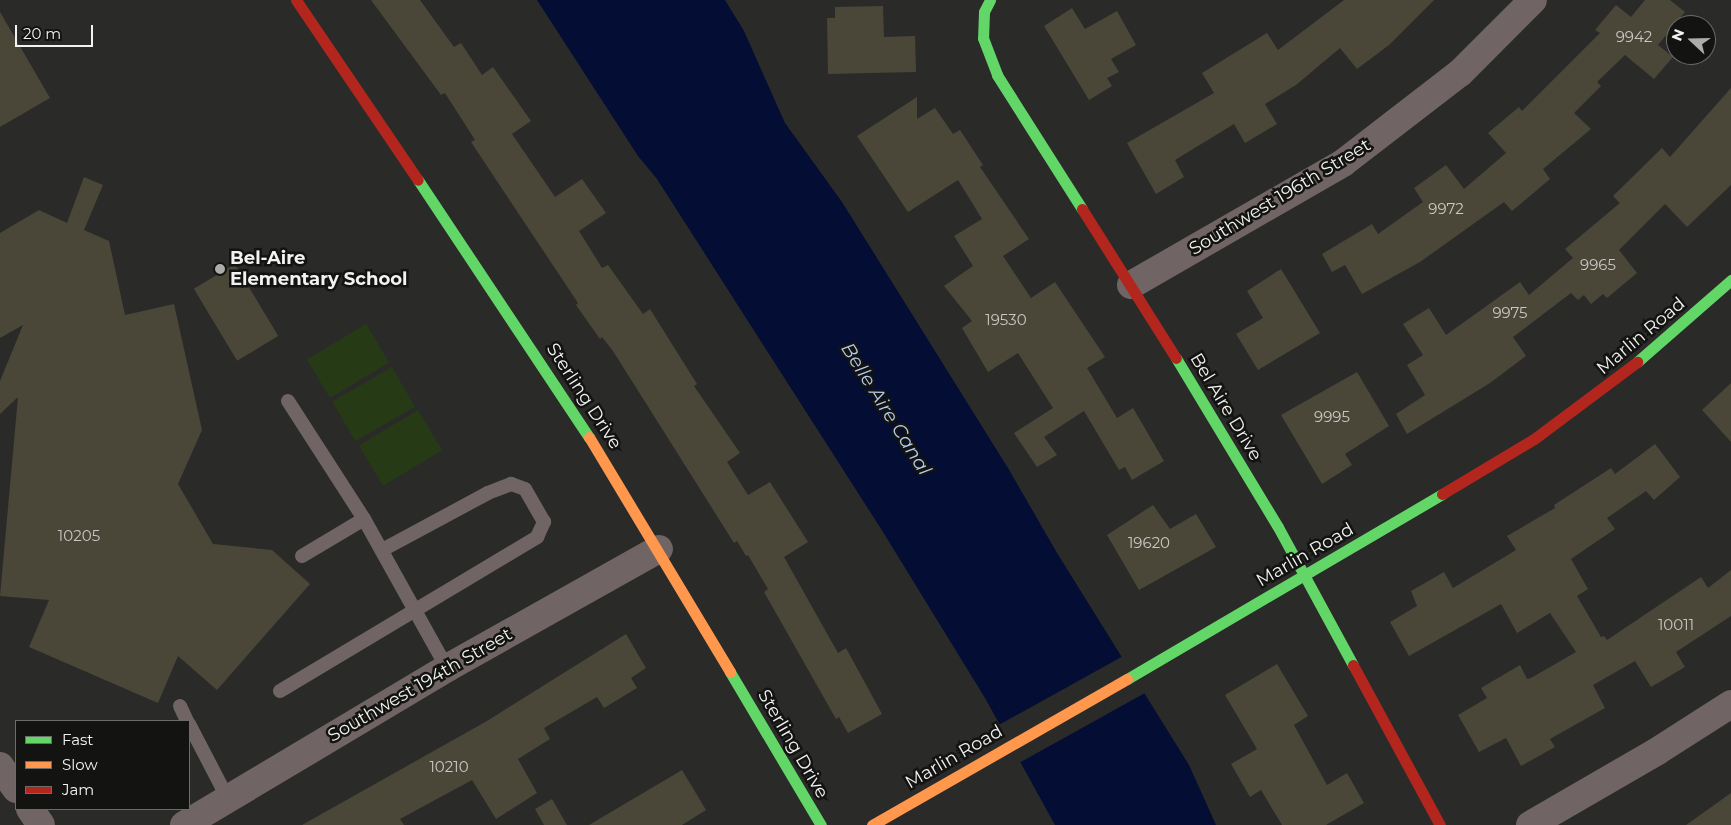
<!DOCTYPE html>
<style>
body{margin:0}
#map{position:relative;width:1731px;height:825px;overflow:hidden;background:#2a2a29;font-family:Montserrat,sans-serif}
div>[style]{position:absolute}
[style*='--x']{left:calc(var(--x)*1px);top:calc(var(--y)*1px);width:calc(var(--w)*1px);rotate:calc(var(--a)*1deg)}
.green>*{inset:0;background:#273a16;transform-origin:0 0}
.water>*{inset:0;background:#040d33}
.pier>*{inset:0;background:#2a2a29;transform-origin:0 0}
.building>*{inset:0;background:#4a4638;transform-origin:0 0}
.lane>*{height:14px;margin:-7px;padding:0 7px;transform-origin:7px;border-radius:7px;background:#706564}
.street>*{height:28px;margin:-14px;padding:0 14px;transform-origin:14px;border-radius:14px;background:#706564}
.fast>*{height:11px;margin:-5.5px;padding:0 5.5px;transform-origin:5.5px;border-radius:5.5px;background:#63d668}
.slow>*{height:11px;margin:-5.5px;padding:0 5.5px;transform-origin:5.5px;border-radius:5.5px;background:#ff974d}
.jam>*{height:11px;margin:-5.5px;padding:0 5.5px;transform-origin:5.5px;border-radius:5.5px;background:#b3261e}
.dots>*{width:14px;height:14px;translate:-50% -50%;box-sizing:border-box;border:2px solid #131312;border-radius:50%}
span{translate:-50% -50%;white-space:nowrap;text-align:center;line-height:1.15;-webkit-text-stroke:5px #131312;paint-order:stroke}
.number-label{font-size:15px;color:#c8c7c2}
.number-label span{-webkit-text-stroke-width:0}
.street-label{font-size:18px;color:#f2f2f0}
.poi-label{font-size:18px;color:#f2f2f0;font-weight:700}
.left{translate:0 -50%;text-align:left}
.water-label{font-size:19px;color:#b4caee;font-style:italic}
.legend{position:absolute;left:15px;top:720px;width:175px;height:90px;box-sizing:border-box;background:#131312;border:1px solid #6c6c6b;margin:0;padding:6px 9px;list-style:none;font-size:15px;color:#f2f2f0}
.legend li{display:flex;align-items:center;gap:10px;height:25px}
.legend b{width:25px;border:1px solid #6c6c6b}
.north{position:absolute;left:1666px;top:15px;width:50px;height:50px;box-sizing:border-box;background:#131312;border:1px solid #6c6c6b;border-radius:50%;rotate:291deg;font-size:14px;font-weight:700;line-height:20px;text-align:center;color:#f2f2f0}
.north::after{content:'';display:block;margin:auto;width:18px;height:22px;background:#acacaa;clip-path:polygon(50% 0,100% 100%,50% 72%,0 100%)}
.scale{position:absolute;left:15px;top:25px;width:78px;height:22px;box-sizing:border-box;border:2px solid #f2f2f0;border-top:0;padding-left:6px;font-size:15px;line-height:18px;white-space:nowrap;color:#f2f2f0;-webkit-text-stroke:4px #131312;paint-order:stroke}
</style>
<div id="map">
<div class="green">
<i style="left:366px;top:324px;width:45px;height:69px;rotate:59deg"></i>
<i style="left:392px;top:367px;width:46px;height:69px;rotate:60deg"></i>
<i style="left:418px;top:410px;width:47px;height:69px;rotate:59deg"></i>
</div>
<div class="water">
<i style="clip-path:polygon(537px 0,725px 0,744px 31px,785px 123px,842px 202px,1008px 468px,1057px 553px,1189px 765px,1216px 825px,1055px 825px,985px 698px,883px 532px,657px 179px,638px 156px)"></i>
</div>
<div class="pier">
<i style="left:1125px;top:655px;width:43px;height:146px;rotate:61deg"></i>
</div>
<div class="building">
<i style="clip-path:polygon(371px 0,420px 0,454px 47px,461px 43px,482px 75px,493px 67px,531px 121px,512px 134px,555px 197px,582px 179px,606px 213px,579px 231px,602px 268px,608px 265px,643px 314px,650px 309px,697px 384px,694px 386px,740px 453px,727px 462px,748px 495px,770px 482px,808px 542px,784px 557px,838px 653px,846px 648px,882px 714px,848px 733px,839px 717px,836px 719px,764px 592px,768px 589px,748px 555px,746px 556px,737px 541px,734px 543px,613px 351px,602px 337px,600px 339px,576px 305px,578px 303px,471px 142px,475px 140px,445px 93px,441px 95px)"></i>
<i style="clip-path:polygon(1344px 0,1434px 0,1389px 45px,1357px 69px,1340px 48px,1296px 85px,1265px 104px,1277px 124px,1245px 143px,1234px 124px,1175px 160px,1184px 177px,1156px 194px,1127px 143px,1214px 93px,1202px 73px,1267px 33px,1278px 50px)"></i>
<i style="clip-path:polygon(1645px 0,1670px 0,1685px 12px,1658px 45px,1673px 57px,1654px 79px,1625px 55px,1597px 82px,1601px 86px,1574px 113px,1591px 129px,1543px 169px,1550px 179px,1512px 211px,1504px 202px,1420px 262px,1362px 294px,1345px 265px,1332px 272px,1322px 254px,1372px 224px,1378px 234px,1423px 202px,1414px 188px,1446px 165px,1464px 189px,1506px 153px,1488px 133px,1519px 107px,1522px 111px,1600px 33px,1595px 30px,1616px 5px,1631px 17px)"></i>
<i style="clip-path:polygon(883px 6px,884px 37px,915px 36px,916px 72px,828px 74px,827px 18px,835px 18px,835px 7px)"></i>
<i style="clip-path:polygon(1072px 8px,1085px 29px,1117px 11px,1136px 45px,1111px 59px,1119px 72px,1107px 78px,1112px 86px,1089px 100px,1044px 26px)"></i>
<i style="clip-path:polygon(0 12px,50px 98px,0 127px)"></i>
<i style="clip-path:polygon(1731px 88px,1731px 185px,1687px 227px,1665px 204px,1619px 250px,1637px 273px,1607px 298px,1603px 294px,1591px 304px,1584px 295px,1578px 300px,1571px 293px,1513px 337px,1526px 356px,1490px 383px,1407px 434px,1396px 414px,1425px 395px,1407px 365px,1423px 355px,1403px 324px,1429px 308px,1446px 335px,1520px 282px,1529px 295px,1573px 258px,1565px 249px,1620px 203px,1613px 196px,1662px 148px,1670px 157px)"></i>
<i style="clip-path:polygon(917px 97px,917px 119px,935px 108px,953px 134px,960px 130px,983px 165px,980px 167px,1029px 239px,1003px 256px,1031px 298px,1055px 282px,1105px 357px,1087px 368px,1117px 418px,1133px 408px,1164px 461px,1132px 480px,1125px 467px,1119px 470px,1084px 411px,1044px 437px,1057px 455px,1037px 467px,1014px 433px,1053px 408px,1018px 353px,988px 372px,962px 328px,972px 321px,944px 286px,973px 266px,954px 236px,982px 219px,958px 180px,908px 212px,857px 136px)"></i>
<i style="clip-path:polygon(84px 177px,103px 185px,84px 230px,109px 241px,125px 315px,174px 304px,202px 430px,178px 484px,213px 544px,272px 550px,310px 584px,217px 690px,178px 656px,158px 703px,29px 647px,49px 600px,0 596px,18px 397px,0 414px,0 381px,23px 325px,0 338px,0 233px,39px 210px,67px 223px)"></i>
<i style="left:235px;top:264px;width:84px;height:48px;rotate:59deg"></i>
<i style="clip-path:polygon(1281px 269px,1320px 333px,1258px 370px,1236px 334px,1263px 318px,1247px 291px)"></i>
<i style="clip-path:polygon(1357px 372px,1389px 426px,1345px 454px,1352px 465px,1322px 484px,1281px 415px)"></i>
<i style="clip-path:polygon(1731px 383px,1731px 442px,1702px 410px)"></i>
<i style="clip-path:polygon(1655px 444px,1680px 477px,1654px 500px,1646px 491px,1607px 518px,1615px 529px,1571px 559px,1588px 589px,1577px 596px,1601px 637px,1604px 636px,1607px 640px,1701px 577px,1708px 588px,1731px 570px,1731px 616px,1676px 652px,1685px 667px,1651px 687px,1635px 661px,1593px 685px,1605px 708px,1550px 739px,1555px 747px,1521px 766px,1506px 738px,1479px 752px,1458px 715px,1487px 698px,1481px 688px,1520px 665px,1527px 679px,1531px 678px,1576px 652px,1550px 613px,1517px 633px,1501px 604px,1409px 656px,1390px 622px,1417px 606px,1411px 591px,1444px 572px,1453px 588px,1516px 550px,1507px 536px,1555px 508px,1554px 505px,1611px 468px,1615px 474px)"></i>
<i style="clip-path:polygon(1153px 505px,1170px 529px,1196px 514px,1216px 547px,1139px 590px,1107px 535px)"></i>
<i style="clip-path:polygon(626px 634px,646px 668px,631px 678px,637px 688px,604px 708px,597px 697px,544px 728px,550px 739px,518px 759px,537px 793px,496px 819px,472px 780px,400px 819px,404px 825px,302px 825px,487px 721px)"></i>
<i style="clip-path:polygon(1277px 664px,1308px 716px,1294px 725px,1327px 785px,1347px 773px,1364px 803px,1326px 825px,1282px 825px,1261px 790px,1250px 797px,1231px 764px,1257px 749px,1225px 695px)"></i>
<i style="clip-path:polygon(682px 770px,706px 810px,682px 825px,589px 825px)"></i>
<i style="clip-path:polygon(1731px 793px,1731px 825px,1686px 825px)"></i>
<i style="clip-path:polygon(552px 799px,567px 825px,544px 825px,535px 809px)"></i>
</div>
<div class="lane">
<i style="--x:288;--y:401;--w:140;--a:57.2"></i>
<i style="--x:302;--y:556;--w:72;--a:-30.8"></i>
<i style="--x:364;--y:519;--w:171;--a:60.9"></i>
<i style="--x:280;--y:691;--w:300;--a:-30.9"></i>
<i style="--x:537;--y:537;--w:17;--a:-65"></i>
<i style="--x:544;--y:522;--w:38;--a:-120"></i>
<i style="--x:525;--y:489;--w:15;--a:-160"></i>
<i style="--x:511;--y:484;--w:25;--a:159"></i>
<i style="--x:488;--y:493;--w:120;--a:151.7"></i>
<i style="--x:180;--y:706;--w:17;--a:65"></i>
<i style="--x:189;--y:724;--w:85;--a:62.5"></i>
</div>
<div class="street">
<i style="--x:1131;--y:285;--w:245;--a:-29.9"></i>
<i style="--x:1343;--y:163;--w:148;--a:-37.6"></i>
<i style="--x:1460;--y:73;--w:103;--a:-45"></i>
<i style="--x:0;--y:766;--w:28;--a:55"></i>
<i style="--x:30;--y:809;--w:19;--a:55"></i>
<i style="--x:184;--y:825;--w:306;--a:-30.8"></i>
<i style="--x:447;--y:668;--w:243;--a:-29.3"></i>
<i style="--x:1530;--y:825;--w:146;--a:-30.1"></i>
<i style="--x:1656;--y:752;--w:89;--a:-32.6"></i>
</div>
<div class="fast">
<i style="--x:990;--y:0;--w:13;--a:117"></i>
<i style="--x:984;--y:12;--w:26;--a:92"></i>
<i style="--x:983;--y:38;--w:40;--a:69"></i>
<i style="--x:997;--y:75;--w:159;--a:57.6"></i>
<i style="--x:418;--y:180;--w:309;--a:56.4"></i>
<i style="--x:1176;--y:358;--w:197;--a:58.9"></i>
<i style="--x:1278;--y:527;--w:157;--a:61.5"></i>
<i style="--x:1637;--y:362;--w:125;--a:-41.1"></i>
<i style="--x:730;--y:672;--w:178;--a:59.3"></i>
<i style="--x:1127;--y:679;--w:365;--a:-30.4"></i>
</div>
<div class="slow">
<i style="--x:589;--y:437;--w:274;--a:59"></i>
<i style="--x:872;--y:825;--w:294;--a:-29.8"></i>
</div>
<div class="jam">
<i style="--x:296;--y:0;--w:217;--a:55.9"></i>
<i style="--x:1082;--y:209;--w:176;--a:57.8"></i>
<i style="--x:1442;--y:494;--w:107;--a:-30.9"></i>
<i style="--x:1534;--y:439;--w:129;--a:-36.8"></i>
<i style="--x:1353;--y:665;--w:182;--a:61.5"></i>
</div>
<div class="dots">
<i style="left:220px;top:269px;background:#acacaa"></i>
</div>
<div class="number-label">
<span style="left:1634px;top:37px">9942</span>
<span style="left:1446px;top:209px">9972</span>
<span style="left:1598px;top:265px">9965</span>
<span style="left:1510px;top:313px">9975</span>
<span style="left:1006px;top:320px">19530</span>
<span style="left:1332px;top:417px">9995</span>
<span style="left:79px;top:536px">10205</span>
<span style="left:1149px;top:543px">19620</span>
<span style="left:1676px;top:625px">10011</span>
<span style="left:449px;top:767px">10210</span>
</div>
<div class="street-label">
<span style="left:1280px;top:197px;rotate:-31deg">Southwest 196th Street</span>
<span style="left:1641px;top:336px;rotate:-40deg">Marlin Road</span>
<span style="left:584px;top:396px;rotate:57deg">Sterling Drive</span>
<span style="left:1226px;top:407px;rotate:59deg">Bel Aire Drive</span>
<span style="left:1305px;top:555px;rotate:-30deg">Marlin Road</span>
<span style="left:420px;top:685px;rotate:-30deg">Southwest 194th Street</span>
<span style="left:793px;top:744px;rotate:60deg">Sterling Drive</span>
<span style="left:954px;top:757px;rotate:-30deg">Marlin Road</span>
</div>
<div class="poi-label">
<span class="left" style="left:230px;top:269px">Bel-Aire<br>Elementary School</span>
</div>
<div class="water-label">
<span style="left:886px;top:409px;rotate:58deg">Belle Aire Canal</span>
</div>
<ul class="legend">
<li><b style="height:6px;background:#63d668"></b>Fast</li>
<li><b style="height:6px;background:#ff974d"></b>Slow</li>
<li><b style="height:6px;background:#b3261e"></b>Jam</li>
</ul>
<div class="north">N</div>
<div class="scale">20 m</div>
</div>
